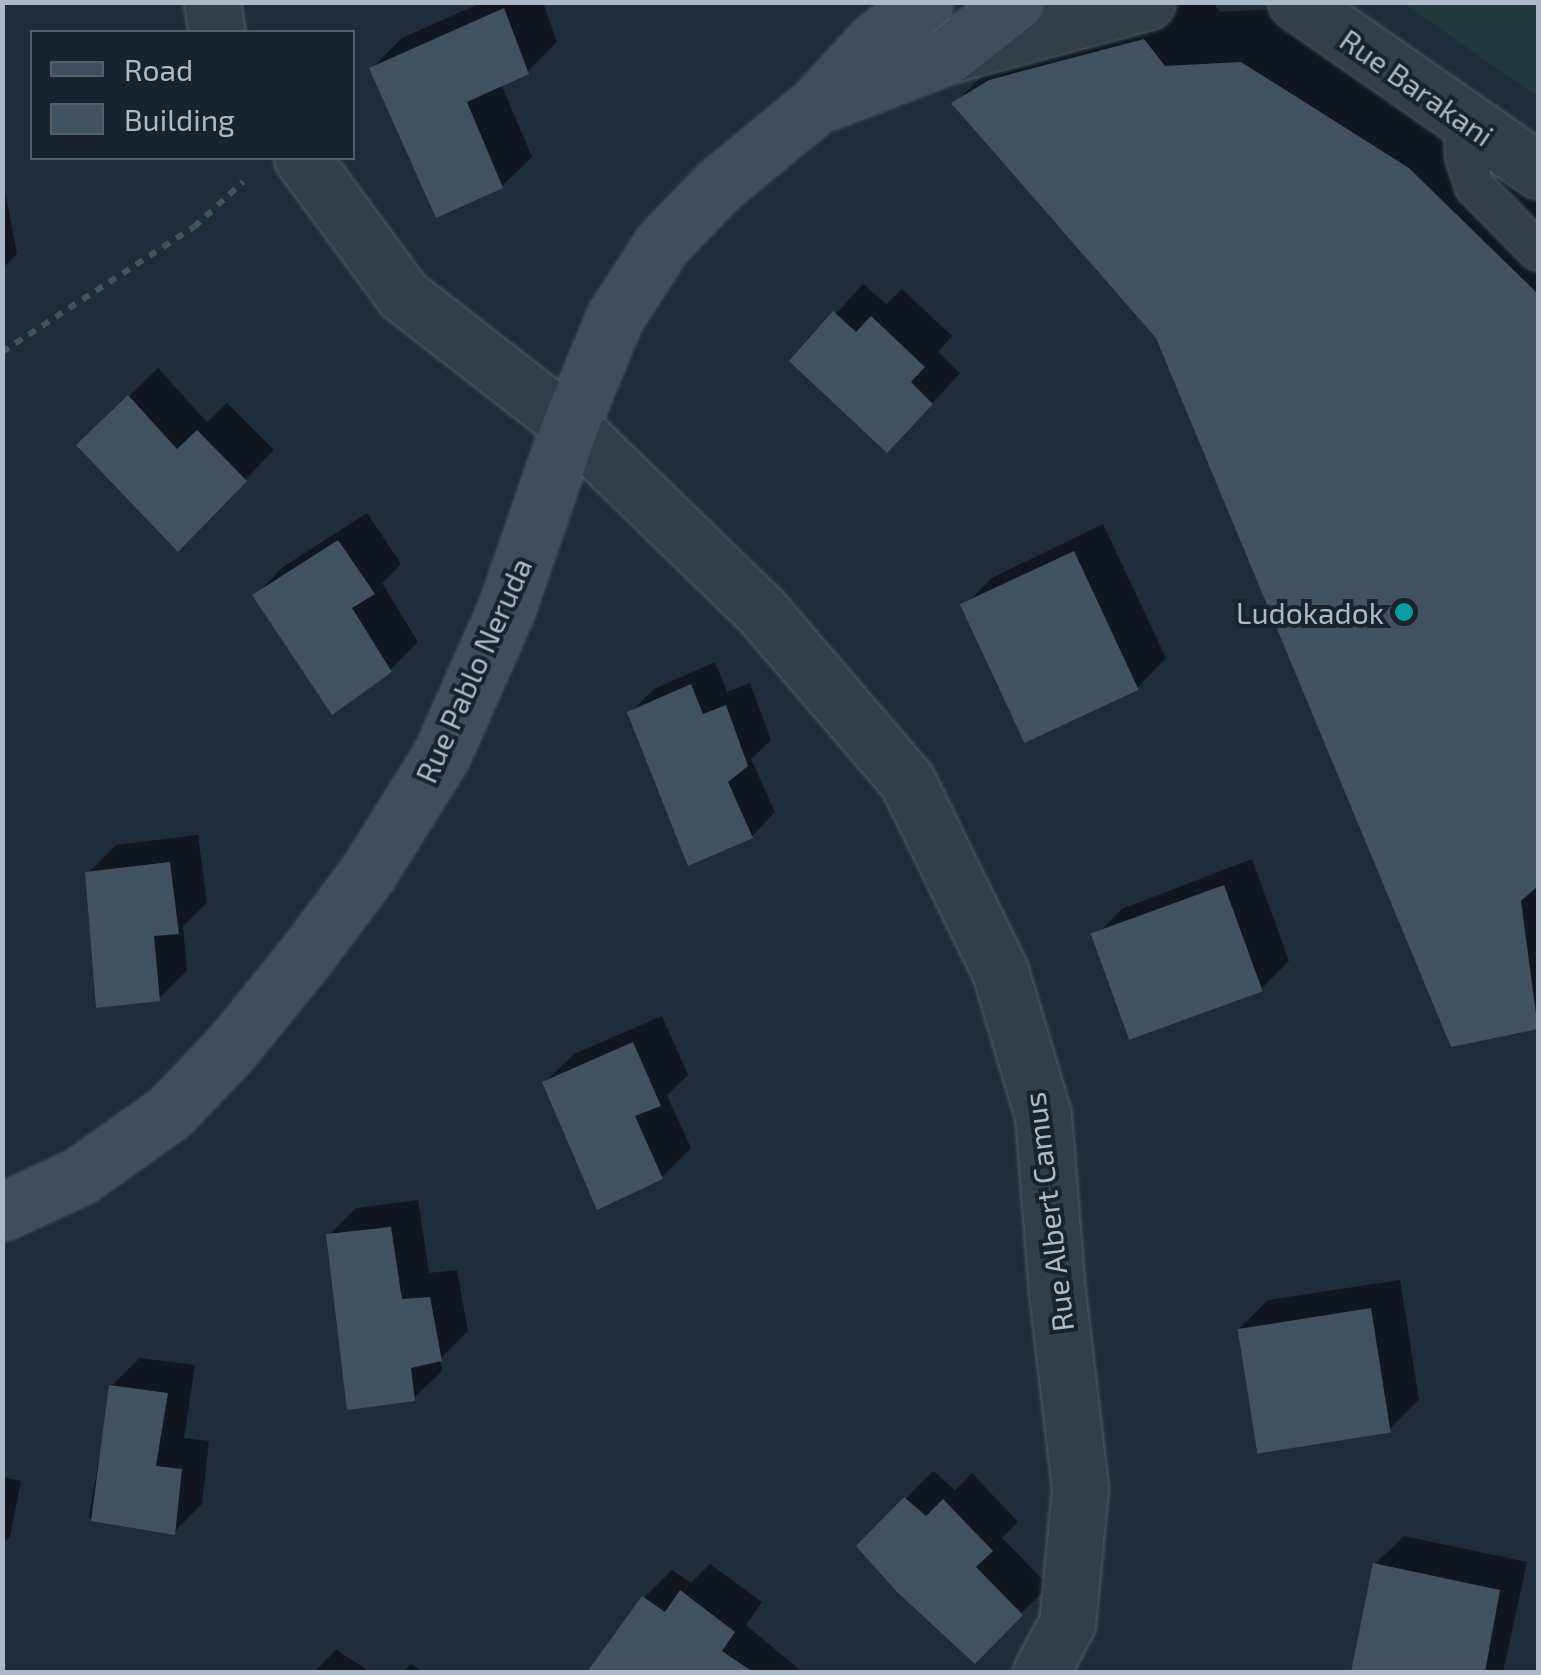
<!DOCTYPE html>
<style>
body{margin:0}
#map{position:relative;width:1541px;height:1675px;overflow:hidden;background:#1f2c39;font-family:"Exo 2",sans-serif}
div>[style]{position:absolute}
[style*='--x']{left:calc(var(--x)*1px);top:calc(var(--y)*1px);width:calc(var(--w)*1px);rotate:calc(var(--a)*1deg)}
.green>*{inset:0;background:#21393a}
.shadow>*{inset:0;background:#0007}
.building>*{inset:0;background:#425261;transform-origin:0 0}
.path>*{height:6px;margin-top:-3px;transform-origin:0;background:repeating-linear-gradient(90deg,#3f5657 0 8px,transparent 0 16px)}
.roads{filter:drop-shadow(0 0 2px #505c67) drop-shadow(0 0 2px #505c67)}
.service>*{height:38px;margin:-19px;padding:0 19px;transform-origin:19px;border-radius:19px;background:#333e49}
.minor>*{height:55px;margin:-27.5px;padding:0 27.5px;transform-origin:27.5px;border-radius:27.5px;background:#333e49}
.secondary>*{height:55px;margin:-27.5px;padding:0 27.5px;transform-origin:27.5px;border-radius:27.5px;background:#414d5c}
.dots>*{width:28px;height:28px;translate:-50% -50%;box-sizing:border-box;border:5px solid #18232d;border-radius:50%}
span{translate:-50% -50%;white-space:nowrap;text-align:center;line-height:1.15;-webkit-text-stroke:8px #18232d;paint-order:stroke}
.street-label{font-size:30px;color:#adb9c6}
.poi-label{font-size:30px;color:#adb9c6}
.right{translate:-100% -50%;text-align:right}
.frame{position:absolute;inset:0;border:5px solid #adb9c6;pointer-events:none}
.legend{position:absolute;left:30px;top:30px;width:325px;height:130px;box-sizing:border-box;background:#18232d;border:2px solid #545f6a;margin:0;padding:12px 18px;list-style:none;font-size:30px;color:#adb9c6}
.legend li{display:flex;align-items:center;gap:20px;height:50px}
.legend b{width:50px;border:2px solid #545f6a}
</style>
<div id="map">
<div class="green">
<i style="clip-path:polygon(1403px 3px,1538px 3px,1538px 97px)"></i>
</div>
<div class="shadow">
<i style="clip-path:polygon(483px 2px,543px 2px,557px 42px,527px 72px,501px 84px,532px 157px,502px 186px,372px 68px,402px 38px)"></i>
<i style="clip-path:polygon(1135px 2px,1212px 2px,1220px 12px,1296px 8px,1538px 186px,1537px 1026px,1159px 336px,955px 103px,1009px 49px)"></i>
<i style="clip-path:polygon(2px 174px,17px 254px,2px 269px)"></i>
<i style="clip-path:polygon(863px 284px,886px 304px,902px 289px,952px 336px,938px 352px,960px 373px,916px 421px,793px 361px)"></i>
<i style="clip-path:polygon(158px 368px,207px 422px,227px 403px,274px 450px,178px 549px,79px 445px)"></i>
<i style="clip-path:polygon(367px 513px,401px 564px,382px 583px,418px 642px,390px 670px,255px 595px,283px 567px)"></i>
<i style="clip-path:polygon(1103px 524px,1166px 658px,1138px 687px,964px 606px,992px 578px)"></i>
<i style="clip-path:polygon(715px 662px,727px 692px,750px 683px,771px 740px,751px 759px,775px 812px,752px 836px,630px 713px,654px 689px)"></i>
<i style="clip-path:polygon(198px 835px,207px 903px,183px 926px,187px 970px,158px 999px,88px 873px,116px 845px)"></i>
<i style="clip-path:polygon(1252px 859px,1289px 961px,1261px 989px,1095px 936px,1122px 909px)"></i>
<i style="clip-path:polygon(662px 1016px,688px 1075px,667px 1096px,691px 1148px,662px 1177px,545px 1082px,574px 1054px)"></i>
<i style="clip-path:polygon(418px 1200px,429px 1273px,457px 1270px,468px 1331px,440px 1359px,442px 1371px,414px 1398px,329px 1235px,356px 1208px)"></i>
<i style="clip-path:polygon(1400px 1280px,1419px 1400px,1390px 1429px,1239px 1329px,1268px 1300px)"></i>
<i style="clip-path:polygon(140px 1358px,195px 1365px,184px 1438px,209px 1441px,202px 1504px,174px 1532px,89px 1518px,111px 1386px)"></i>
<i style="clip-path:polygon(933px 1471px,955px 1490px,972px 1473px,1018px 1522px,1002px 1538px,1049px 1586px,974px 1660px,860px 1546px)"></i>
<i style="clip-path:polygon(2px 1477px,21px 1481px,10px 1537px,2px 1544px)"></i>
<i style="clip-path:polygon(1404px 1536px,1527px 1562px,1503px 1672px,1354px 1672px,1375px 1564px)"></i>
<i style="clip-path:polygon(710px 1564px,762px 1602px,746px 1625px,802px 1672px,612px 1672px,598px 1661px,644px 1598px,672px 1570px,691px 1583px)"></i>
<i style="clip-path:polygon(336px 1650px,371px 1672px,314px 1672px)"></i>
<i style="clip-path:polygon(411px 1664px,424px 1672px,403px 1672px)"></i>
</div>
<div class="building">
<i style="clip-path:polygon(504px 8px,529px 74px,467px 102px,503px 188px,436px 218px,369px 68px)"></i>
<i style="clip-path:polygon(1144px 39px,1165px 66px,1241px 62px,1409px 168px,1538px 294px,1538px 886px,1521px 901px,1538px 1029px,1451px 1047px,1156px 338px,951px 103px,989px 80px)"></i>
<i style="clip-path:polygon(833px 311px,856px 332px,871px 316px,925px 367px,911px 382px,933px 404px,887px 453px,789px 361px)"></i>
<i style="clip-path:polygon(128px 395px,177px 449px,197px 430px,247px 481px,178px 552px,76px 445px)"></i>
<i style="clip-path:polygon(338px 540px,375px 594px,352px 608px,392px 672px,332px 715px,252px 595px)"></i>
<i style="left:1074px;top:551px;width:153px;height:126px;rotate:65deg"></i>
<i style="clip-path:polygon(691px 684px,703px 714px,726px 705px,748px 766px,728px 782px,753px 838px,688px 866px,627px 712px)"></i>
<i style="clip-path:polygon(170px 862px,179px 934px,154px 936px,160px 1001px,96px 1008px,85px 872px)"></i>
<i style="left:1224px;top:885px;width:113px;height:142px;rotate:70deg"></i>
<i style="clip-path:polygon(633px 1042px,661px 1106px,635px 1116px,663px 1179px,597px 1210px,542px 1082px)"></i>
<i style="clip-path:polygon(391px 1227px,402px 1299px,430px 1297px,442px 1361px,411px 1368px,415px 1401px,347px 1410px,326px 1234px)"></i>
<i style="left:1371px;top:1308px;width:126px;height:135px;rotate:81deg"></i>
<i style="clip-path:polygon(109px 1385px,168px 1393px,156px 1466px,182px 1469px,175px 1535px,91px 1521px)"></i>
<i style="clip-path:polygon(904px 1497px,926px 1516px,943px 1499px,993px 1551px,976px 1567px,1023px 1615px,975px 1664px,896px 1591px,856px 1546px)"></i>
<i style="clip-path:polygon(1373px 1563px,1500px 1590px,1485px 1672px,1351px 1672px)"></i>
<i style="clip-path:polygon(680px 1590px,735px 1632px,722px 1651px,753px 1672px,587px 1672px,642px 1596px,665px 1612px)"></i>
</div>
<div class="path">
<i style="--x:2;--y:352;--w:229;--a:-33.1"></i>
<i style="--x:194;--y:227;--w:67;--a:-42.6"></i>
</div>
<div class="roads">
<div class="service">
<i style="--x:1463;--y:119;--w:38;--a:87"></i>
<i style="--x:1465;--y:157;--w:32;--a:72"></i>
<i style="--x:1475;--y:187;--w:90;--a:45.5"></i>
</div>
<div class="minor">
<i style="--x:212;--y:2;--w:30;--a:81"></i>
<i style="--x:1296;--y:2;--w:295;--a:34.8"></i>
<i style="--x:948;--y:55;--w:206;--a:-14.9"></i>
<i style="--x:302;--y:158;--w:170;--a:53.6"></i>
<i style="--x:403;--y:295;--w:212;--a:37.9"></i>
<i style="--x:570;--y:425;--w:269;--a:44.2"></i>
<i style="--x:763;--y:613;--w:221;--a:49.4"></i>
<i style="--x:907;--y:781;--w:212;--a:63.9"></i>
<i style="--x:1000;--y:971;--w:150;--a:73.4"></i>
<i style="--x:1043;--y:1115;--w:178;--a:85.5"></i>
<i style="--x:1057;--y:1292;--w:198;--a:83.3"></i>
<i style="--x:1080;--y:1489;--w:135;--a:95.5"></i>
<i style="--x:1067;--y:1623;--w:55;--a:118"></i>
</div>
<div class="secondary">
<i style="--x:828;--y:101;--w:129;--a:-21"></i>
<i style="--x:948;--y:55;--w:86;--a:-37.9"></i>
<i style="--x:2;--y:1212;--w:86;--a:-24.8"></i>
<i style="--x:80;--y:1176;--w:110;--a:-35.4"></i>
<i style="--x:170;--y:1112;--w:88;--a:-46.4"></i>
<i style="--x:231;--y:1048;--w:121;--a:-51"></i>
<i style="--x:307;--y:954;--w:104;--a:-53.2"></i>
<i style="--x:369;--y:871;--w:138;--a:-58"></i>
<i style="--x:442;--y:754;--w:161;--a:-66.1"></i>
<i style="--x:507;--y:607;--w:193;--a:-70.9"></i>
<i style="--x:570;--y:425;--w:117;--a:-67.4"></i>
<i style="--x:615;--y:317;--w:87;--a:-57.2"></i>
<i style="--x:662;--y:244;--w:82;--a:-46"></i>
<i style="--x:719;--y:185;--w:126;--a:-39.5"></i>
<i style="--x:816;--y:105;--w:86;--a:-47.4"></i>
<i style="--x:874;--y:42;--w:64;--a:-38.7"></i>
</div>
</div>
<div class="dots">
<i style="left:1404px;top:612px;background:#0f9aa8"></i>
</div>
<div class="street-label">
<span style="left:1417px;top:87px;rotate:35deg">Rue Barakani</span>
<span style="left:473px;top:670px;rotate:-66deg">Rue Pablo Neruda</span>
<span style="left:1048px;top:1212px;rotate:-97deg">Rue Albert Camus</span>
</div>
<div class="poi-label">
<span class="right" style="left:1384px;top:612px">Ludokadok</span>
</div>
<div class="frame"></div>
<ul class="legend">
<li><b style="height:12px;background:#414d5c"></b>Road</li>
<li><b style="height:28px;background:#425261"></b>Building</li>
</ul>
</div>
